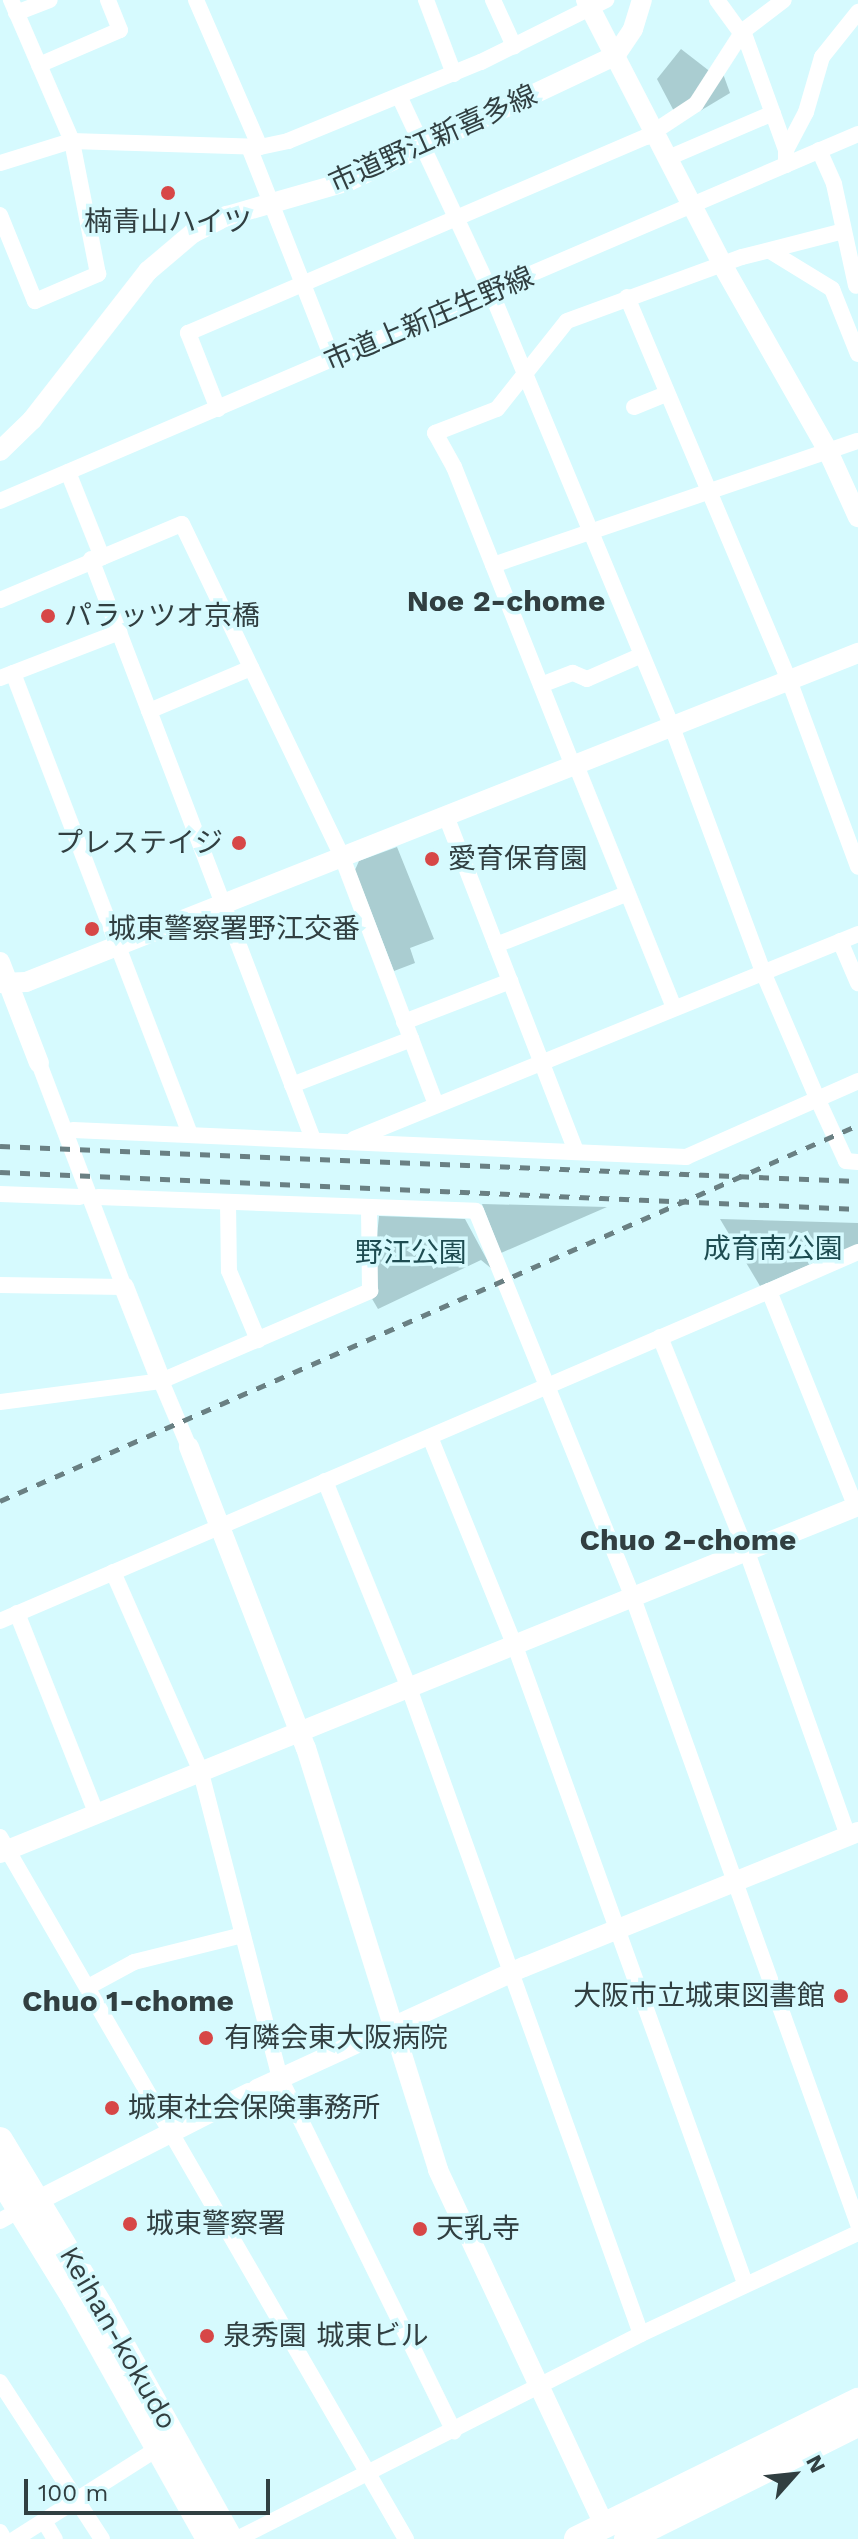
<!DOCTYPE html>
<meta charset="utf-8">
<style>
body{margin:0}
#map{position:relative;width:858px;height:2539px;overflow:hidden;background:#d6fafe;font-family:"Work Sans","Noto Sans JP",sans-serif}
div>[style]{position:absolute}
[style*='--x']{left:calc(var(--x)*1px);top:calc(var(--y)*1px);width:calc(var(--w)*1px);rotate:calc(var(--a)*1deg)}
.green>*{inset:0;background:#aacdd1}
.minor>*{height:16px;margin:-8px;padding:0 8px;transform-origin:8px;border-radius:8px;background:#fff}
.tertiary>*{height:20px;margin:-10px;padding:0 10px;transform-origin:10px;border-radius:10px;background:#fff}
.trunk>*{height:26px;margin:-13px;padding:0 13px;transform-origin:13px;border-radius:13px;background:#fff}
.rail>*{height:5px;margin-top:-2.5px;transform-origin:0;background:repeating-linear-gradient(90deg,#6a8083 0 10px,transparent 0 20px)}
.dots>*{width:22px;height:22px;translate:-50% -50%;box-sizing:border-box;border:4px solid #d6fafe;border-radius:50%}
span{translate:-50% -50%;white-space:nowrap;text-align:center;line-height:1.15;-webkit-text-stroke:7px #d6fafe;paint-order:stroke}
.street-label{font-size:28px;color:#313f41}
.poi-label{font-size:28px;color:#313f41}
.left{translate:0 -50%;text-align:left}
.right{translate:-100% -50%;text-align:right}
.park-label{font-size:28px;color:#1e4c51}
.neighbourhood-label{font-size:30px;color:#313f41;font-weight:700}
.north{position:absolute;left:754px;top:2435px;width:80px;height:80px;-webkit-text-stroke:6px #d6fafe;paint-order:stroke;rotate:63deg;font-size:22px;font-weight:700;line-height:32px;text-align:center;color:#313f41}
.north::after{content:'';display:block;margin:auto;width:28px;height:36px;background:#313f41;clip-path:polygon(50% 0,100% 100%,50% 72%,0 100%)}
.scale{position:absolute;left:24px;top:2479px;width:246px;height:36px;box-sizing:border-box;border:4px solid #313f41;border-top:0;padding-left:10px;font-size:24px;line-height:28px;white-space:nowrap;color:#313f41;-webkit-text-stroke:6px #d6fafe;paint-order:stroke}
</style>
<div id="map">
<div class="green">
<i style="clip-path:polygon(681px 49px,712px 73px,676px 115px,657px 79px)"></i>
<i style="clip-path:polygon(722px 71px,730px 93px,700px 111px,698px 106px)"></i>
<i style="clip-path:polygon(397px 847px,434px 939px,410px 948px,415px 963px,394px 971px,355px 870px,359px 861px)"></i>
<i style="clip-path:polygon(482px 1204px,607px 1207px,501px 1253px)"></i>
<i style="clip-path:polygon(379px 1216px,465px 1219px,492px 1269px,481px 1260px,378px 1309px,371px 1297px)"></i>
<i style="clip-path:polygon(720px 1219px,858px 1223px,858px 1244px,760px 1286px)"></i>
</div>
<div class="minor">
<i style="--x:196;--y:0;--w:160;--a:66.5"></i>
<i style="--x:426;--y:0;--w:79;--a:69.3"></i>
<i style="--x:493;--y:0;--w:51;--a:65.5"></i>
<i style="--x:717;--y:0;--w:41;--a:54"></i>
<i style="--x:16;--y:13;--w:36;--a:-21"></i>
<i style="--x:743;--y:31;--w:127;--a:70.1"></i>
<i style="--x:39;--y:65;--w:88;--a:-23.4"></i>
<i style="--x:120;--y:30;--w:32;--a:-112"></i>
<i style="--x:400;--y:98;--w:214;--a:64.9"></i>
<i style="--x:491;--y:292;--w:471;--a:67.4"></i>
<i style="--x:672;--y:727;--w:261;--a:69.6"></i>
<i style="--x:763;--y:972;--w:137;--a:66.8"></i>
<i style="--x:817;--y:1098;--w:69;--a:65.3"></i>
<i style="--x:846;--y:1161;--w:12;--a:5"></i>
<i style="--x:249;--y:147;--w:229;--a:68.5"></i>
<i style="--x:819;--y:150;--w:37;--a:66"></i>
<i style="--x:834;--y:184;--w:104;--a:77.8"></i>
<i style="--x:668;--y:158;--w:114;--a:-23.2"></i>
<i style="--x:0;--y:163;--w:74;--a:-17.2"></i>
<i style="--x:71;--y:141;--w:189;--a:1.8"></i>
<i style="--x:260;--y:147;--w:29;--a:-12"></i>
<i style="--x:288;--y:141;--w:209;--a:-22.3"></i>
<i style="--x:481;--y:62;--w:140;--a:-26.4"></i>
<i style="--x:786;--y:165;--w:15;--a:-90"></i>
<i style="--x:786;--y:150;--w:43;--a:-62.2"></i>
<i style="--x:806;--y:112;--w:57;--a:-73.8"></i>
<i style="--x:822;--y:57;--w:58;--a:-51.3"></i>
<i style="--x:0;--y:215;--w:93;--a:67.9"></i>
<i style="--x:35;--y:301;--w:69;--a:-23.2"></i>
<i style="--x:98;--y:274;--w:136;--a:-101.1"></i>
<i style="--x:72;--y:141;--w:154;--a:-113.4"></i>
<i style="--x:770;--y:251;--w:73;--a:31.5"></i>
<i style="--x:832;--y:289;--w:70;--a:68.2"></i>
<i style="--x:627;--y:297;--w:416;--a:67.1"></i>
<i style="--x:789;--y:680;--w:199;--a:69.7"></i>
<i style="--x:634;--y:407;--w:35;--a:-22"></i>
<i style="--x:218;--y:409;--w:82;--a:-111.5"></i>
<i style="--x:188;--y:333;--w:498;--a:-23.2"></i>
<i style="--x:646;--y:137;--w:60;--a:-33.4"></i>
<i style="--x:696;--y:104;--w:87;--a:-57.2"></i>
<i style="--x:743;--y:31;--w:51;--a:-37.1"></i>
<i style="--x:68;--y:472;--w:92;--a:68.2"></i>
<i style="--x:0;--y:501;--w:933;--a:-23.16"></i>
<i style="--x:91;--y:559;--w:621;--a:69.06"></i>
<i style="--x:493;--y:565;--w:385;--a:-18.8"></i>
<i style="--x:0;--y:600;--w:197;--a:-22.7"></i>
<i style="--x:182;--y:524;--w:369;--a:64.3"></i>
<i style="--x:342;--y:857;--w:265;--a:69.2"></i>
<i style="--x:13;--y:673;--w:494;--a:69"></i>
<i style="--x:0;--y:678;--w:128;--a:-21.1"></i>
<i style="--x:541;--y:685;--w:34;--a:-21"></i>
<i style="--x:573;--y:673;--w:15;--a:23"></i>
<i style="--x:587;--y:679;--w:60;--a:-23.6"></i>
<i style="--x:149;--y:711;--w:111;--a:-22.9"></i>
<i style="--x:576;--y:765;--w:262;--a:68"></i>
<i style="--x:573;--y:766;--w:322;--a:-111.7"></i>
<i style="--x:454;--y:467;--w:39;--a:-119"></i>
<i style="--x:435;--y:433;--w:66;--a:-21.2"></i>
<i style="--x:497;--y:409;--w:112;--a:-51.5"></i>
<i style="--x:567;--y:321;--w:186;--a:-20.1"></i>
<i style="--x:742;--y:257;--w:105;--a:-14.3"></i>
<i style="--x:446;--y:816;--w:360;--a:68.8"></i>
<i style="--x:840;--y:941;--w:46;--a:66.8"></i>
<i style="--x:496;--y:945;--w:140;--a:-21.4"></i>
<i style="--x:404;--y:1022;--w:114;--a:-21.1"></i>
<i style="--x:292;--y:1085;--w:128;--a:-21.1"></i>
<i style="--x:73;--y:1130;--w:614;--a:2.52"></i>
<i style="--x:686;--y:1157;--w:188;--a:-23.8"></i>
<i style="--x:354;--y:1139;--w:544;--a:-22.13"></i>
<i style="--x:0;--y:1194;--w:80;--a:2.1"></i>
<i style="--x:98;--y:1197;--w:378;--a:2.1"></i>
<i style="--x:476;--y:1211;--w:418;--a:67.9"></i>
<i style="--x:633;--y:1598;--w:665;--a:70.23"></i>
<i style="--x:228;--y:1202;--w:69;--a:89.2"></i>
<i style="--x:229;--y:1271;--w:75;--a:67.2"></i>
<i style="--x:0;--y:1285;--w:124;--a:0.9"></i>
<i style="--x:124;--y:1287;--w:240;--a:-110.8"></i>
<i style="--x:769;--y:1291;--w:97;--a:-23.7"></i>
<i style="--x:660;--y:1337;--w:232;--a:68"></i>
<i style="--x:747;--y:1552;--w:301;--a:70.4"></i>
<i style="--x:161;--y:1381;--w:72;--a:67"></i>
<i style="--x:0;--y:1402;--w:162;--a:-7.4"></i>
<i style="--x:161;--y:1381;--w:228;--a:-23.3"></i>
<i style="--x:370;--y:1291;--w:83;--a:-90.7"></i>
<i style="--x:430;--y:1437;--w:226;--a:67.9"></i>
<i style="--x:515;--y:1646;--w:677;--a:70.15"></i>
<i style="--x:325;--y:1481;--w:223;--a:67.9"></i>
<i style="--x:409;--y:1688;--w:686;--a:70.25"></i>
<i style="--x:113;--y:1572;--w:215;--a:66.2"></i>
<i style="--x:200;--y:1769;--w:319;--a:75.5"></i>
<i style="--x:280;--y:2078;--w:394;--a:63.8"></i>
<i style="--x:17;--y:1613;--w:215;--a:68.4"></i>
<i style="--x:0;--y:1621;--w:837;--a:-23.23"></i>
<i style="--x:769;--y:1291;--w:233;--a:68.1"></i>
<i style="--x:0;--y:1837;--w:811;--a:59.96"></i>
<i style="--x:88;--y:1987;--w:52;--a:-28.5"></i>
<i style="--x:134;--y:1962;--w:112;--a:-13.9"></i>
<i style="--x:0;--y:2221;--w:23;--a:-29"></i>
<i style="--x:0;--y:2382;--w:187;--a:57"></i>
<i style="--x:44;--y:2521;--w:21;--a:59"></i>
<i style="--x:0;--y:2532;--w:8;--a:60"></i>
<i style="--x:15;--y:2539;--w:168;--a:-32.4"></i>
<i style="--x:237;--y:2539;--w:453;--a:-26.9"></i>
<i style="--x:641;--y:2334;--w:239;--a:-25"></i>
</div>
<div class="tertiary">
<i style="--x:586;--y:0;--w:299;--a:62.7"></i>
<i style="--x:723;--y:266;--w:210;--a:60.4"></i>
<i style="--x:827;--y:449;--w:75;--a:65.5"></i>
<i style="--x:0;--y:451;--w:45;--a:-44.1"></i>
<i style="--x:32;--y:420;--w:189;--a:-52.1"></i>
<i style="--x:148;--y:271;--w:59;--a:-40.2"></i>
<i style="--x:193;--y:233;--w:38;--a:-27"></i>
<i style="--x:227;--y:216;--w:127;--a:-16"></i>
<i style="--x:349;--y:181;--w:294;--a:-25.2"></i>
<i style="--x:615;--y:56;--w:32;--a:-56"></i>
<i style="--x:633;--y:29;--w:30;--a:-73"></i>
<i style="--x:0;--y:962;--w:108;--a:68.9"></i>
<i style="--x:0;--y:983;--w:26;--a:-2"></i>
<i style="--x:26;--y:982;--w:895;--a:-21.58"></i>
<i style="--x:124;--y:1287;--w:101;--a:68.5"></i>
<i style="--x:189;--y:1447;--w:323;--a:68.8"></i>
<i style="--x:306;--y:1748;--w:442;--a:72.6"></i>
<i style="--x:438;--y:2170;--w:393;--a:64.9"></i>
<i style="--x:0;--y:1853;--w:926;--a:-22.02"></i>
<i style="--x:257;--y:2089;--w:294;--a:-24.6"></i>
<i style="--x:524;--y:1967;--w:360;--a:-22"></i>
<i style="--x:25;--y:2207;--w:251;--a:-27"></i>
</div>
<div class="trunk">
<i style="--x:0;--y:2140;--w:200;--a:58.9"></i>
<i style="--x:103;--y:2311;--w:261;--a:60.9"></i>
<i style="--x:0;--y:2177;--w:143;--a:58.4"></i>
<i style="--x:75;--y:2299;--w:275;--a:60.8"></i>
<i style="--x:577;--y:2539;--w:313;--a:-26.2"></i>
<i style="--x:627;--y:2539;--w:258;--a:-26.5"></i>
</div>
<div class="rail">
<i style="--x:0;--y:1146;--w:859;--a:2.34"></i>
<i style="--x:0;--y:1172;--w:859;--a:2.47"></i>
<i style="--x:0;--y:1501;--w:937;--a:-23.66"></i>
</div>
<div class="dots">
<i style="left:168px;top:193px;background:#d74747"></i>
<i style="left:48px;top:616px;background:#d74747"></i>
<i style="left:239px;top:843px;background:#d74747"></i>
<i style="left:432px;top:859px;background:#d74747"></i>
<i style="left:92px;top:929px;background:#d74747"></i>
<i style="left:841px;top:1996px;background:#d74747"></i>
<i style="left:206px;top:2038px;background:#d74747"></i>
<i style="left:112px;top:2108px;background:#d74747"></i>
<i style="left:130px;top:2224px;background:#d74747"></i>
<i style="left:420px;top:2229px;background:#d74747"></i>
<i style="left:207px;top:2336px;background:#d74747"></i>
</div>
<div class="street-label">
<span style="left:433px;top:139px;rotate:-24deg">市道野江新喜多線</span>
<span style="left:429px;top:319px;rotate:-23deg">市道上新庄生野線</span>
<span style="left:118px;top:2338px;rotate:60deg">Keihan-kokudo</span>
</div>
<div class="poi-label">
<span style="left:168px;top:222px">楠青山ハイツ</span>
<span class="left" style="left:64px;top:616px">パラッツオ京橋</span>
<span class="right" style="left:223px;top:843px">プレステイジ</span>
<span class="left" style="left:448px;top:859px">愛育保育園</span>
<span class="left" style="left:108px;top:929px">城東警察署野江交番</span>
<span class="right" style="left:825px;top:1996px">大阪市立城東図書館</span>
<span class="left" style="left:224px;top:2038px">有隣会東大阪病院</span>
<span class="left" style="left:128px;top:2108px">城東社会保険事務所</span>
<span class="left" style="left:146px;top:2224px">城東警察署</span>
<span class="left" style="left:436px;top:2229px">天乳寺</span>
<span class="left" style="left:223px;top:2336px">泉秀園 城東ビル</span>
</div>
<div class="park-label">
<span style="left:773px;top:1249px">成育南公園</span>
<span style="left:411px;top:1253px">野江公園</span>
</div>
<div class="neighbourhood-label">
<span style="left:506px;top:601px">Noe 2-chome</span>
<span style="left:688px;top:1540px">Chuo 2-chome</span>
<span style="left:128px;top:2001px">Chuo 1-chome</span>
</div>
<div class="north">N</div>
<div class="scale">100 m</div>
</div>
